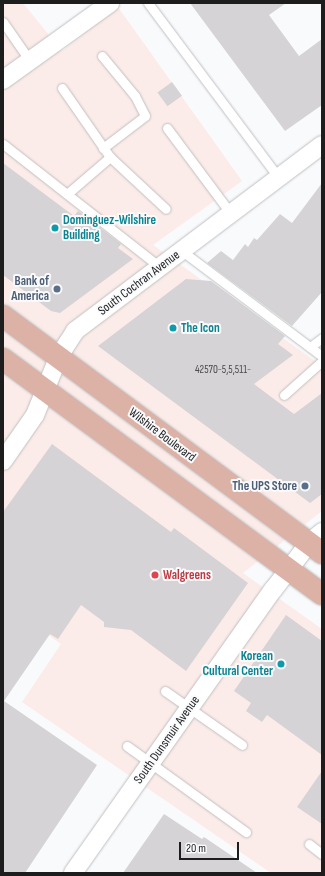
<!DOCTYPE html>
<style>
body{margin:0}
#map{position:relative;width:325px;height:876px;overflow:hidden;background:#f9fafc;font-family:"Sofia Sans Condensed",sans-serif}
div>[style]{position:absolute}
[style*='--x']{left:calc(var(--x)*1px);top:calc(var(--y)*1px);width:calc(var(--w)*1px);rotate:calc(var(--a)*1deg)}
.commercial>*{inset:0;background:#fcece9}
.building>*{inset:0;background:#d5d3d5;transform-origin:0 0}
.roads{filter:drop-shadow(0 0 1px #bfc0c2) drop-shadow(0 0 1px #bfc0c2)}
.service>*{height:9px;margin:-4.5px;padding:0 4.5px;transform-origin:4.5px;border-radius:4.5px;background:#fff}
.minor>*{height:18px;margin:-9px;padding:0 9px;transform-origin:9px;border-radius:9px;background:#fff}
.primary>*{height:22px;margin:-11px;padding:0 11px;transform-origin:11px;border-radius:11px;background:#dcb1a6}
.dots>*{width:11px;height:11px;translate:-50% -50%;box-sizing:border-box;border:2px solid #f9fafc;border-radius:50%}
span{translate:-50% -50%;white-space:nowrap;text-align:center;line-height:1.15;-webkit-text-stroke:4px #f9fafc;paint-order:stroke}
.number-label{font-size:11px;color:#4b4a4c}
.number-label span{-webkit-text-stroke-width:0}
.culture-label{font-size:13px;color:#0d838f;font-weight:700}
.left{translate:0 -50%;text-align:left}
.right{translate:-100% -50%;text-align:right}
.service-label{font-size:13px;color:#4e5e75;font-weight:700}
.street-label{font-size:13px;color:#1d1d1e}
.health-label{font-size:13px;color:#be3a42;font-weight:700}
.frame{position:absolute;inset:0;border:4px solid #1d1d1e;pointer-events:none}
.scale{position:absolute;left:179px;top:842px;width:60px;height:18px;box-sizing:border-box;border:2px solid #1d1d1e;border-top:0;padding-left:5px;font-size:12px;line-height:14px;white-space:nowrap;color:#1d1d1e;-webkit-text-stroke:3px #f9fafc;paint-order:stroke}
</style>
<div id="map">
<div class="commercial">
<i style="clip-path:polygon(3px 3px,23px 3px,62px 51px,118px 7px,242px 181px,153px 245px,322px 366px,322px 511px,243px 573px,322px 629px,322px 873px,271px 873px,22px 702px,61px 644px,3px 603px)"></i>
</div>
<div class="building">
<i style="clip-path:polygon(190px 3px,286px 3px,269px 15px,299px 56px,322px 39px,322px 105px,285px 131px)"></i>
<i style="left:172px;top:82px;width:17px;height:18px;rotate:54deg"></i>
<i style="clip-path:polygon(3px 163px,74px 216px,78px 211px,121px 244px,118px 248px,133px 259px,60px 313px,51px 311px,3px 275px)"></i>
<i style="clip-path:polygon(322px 183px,322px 292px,292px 326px,207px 263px,221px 251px,233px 260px,245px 244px,248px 247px,254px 238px,257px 240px,280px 214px,292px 223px)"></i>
<i style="clip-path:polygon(186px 279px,211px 281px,285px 336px,278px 344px,293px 355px,254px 384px,294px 414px,322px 393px,322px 494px,310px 503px,98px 346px)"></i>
<i style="clip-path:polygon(52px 444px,171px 532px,174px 528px,248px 583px,186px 671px,131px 630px,104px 627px,104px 622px,81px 605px,58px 639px,50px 634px,4px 701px,97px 765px,25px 873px,3px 873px,3px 512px)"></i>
<i style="clip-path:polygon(286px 615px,322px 641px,322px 755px,267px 715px,262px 722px,246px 711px,251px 703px,234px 691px)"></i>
<i style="clip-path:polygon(322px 771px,322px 824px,297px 807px)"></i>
<i style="clip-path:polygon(164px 814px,202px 839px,204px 837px,257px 873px,123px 873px)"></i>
</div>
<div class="roads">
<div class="service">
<i style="--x:148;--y:3;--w:219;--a:53.2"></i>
<i style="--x:3;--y:22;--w:47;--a:55.3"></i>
<i style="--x:102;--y:56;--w:52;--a:50.5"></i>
<i style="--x:135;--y:96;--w:22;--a:63"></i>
<i style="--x:145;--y:116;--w:53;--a:142.7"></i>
<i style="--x:62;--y:88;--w:84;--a:55.2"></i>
<i style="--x:110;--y:157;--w:76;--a:42.9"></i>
<i style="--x:167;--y:128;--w:107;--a:53.3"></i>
<i style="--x:3;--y:144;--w:199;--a:38.1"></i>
<i style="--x:67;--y:194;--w:57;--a:-40.7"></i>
<i style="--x:182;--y:251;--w:175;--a:36.9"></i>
<i style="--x:310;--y:347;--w:15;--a:-37"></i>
<i style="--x:284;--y:395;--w:51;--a:-41.8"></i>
<i style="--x:165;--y:691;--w:94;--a:35"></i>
<i style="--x:127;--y:746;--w:147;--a:35.9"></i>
<i style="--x:309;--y:844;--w:16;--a:38"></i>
</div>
<div class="minor">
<i style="--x:3;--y:80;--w:132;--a:-35.7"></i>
<i style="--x:3;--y:461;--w:56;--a:-55.2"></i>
<i style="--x:35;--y:415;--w:64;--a:-67.9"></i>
<i style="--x:59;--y:356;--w:30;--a:-57"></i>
<i style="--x:75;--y:331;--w:309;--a:-37"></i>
<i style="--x:73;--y:873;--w:347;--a:-54.8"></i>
<i style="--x:273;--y:590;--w:59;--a:-52.5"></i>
<i style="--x:309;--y:543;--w:17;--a:-40"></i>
</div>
<div class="primary">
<i style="--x:3;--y:316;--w:397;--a:36.6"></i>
<i style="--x:3;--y:359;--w:396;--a:36.4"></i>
</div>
</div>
<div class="dots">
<i style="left:55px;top:228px;background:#0f9aa8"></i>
<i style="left:57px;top:289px;background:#5c6f8a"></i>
<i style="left:173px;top:328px;background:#0f9aa8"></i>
<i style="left:305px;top:486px;background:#5c6f8a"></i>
<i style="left:155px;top:575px;background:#e0444e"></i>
<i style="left:281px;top:664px;background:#0f9aa8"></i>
</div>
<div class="number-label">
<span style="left:223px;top:370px">42570-5,5,511-</span>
</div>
<div class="culture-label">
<span class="left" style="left:63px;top:228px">Dominguez-Wilshire<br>Building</span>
<span class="left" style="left:181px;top:328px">The Icon</span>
<span class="right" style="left:273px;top:664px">Korean<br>Cultural Center</span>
</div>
<div class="service-label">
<span class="right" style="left:49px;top:289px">Bank of<br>America</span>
<span class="right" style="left:297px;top:486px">The UPS Store</span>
</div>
<div class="street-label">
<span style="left:139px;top:283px;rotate:-37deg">South Cochran Avenue</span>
<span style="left:162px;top:435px;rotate:37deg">Wilshire Boulevard</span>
<span style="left:167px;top:740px;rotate:-55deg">South Dunsmuir Avenue</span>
</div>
<div class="health-label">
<span class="left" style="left:163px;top:575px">Walgreens</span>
</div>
<div class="frame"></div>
<div class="scale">20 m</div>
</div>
